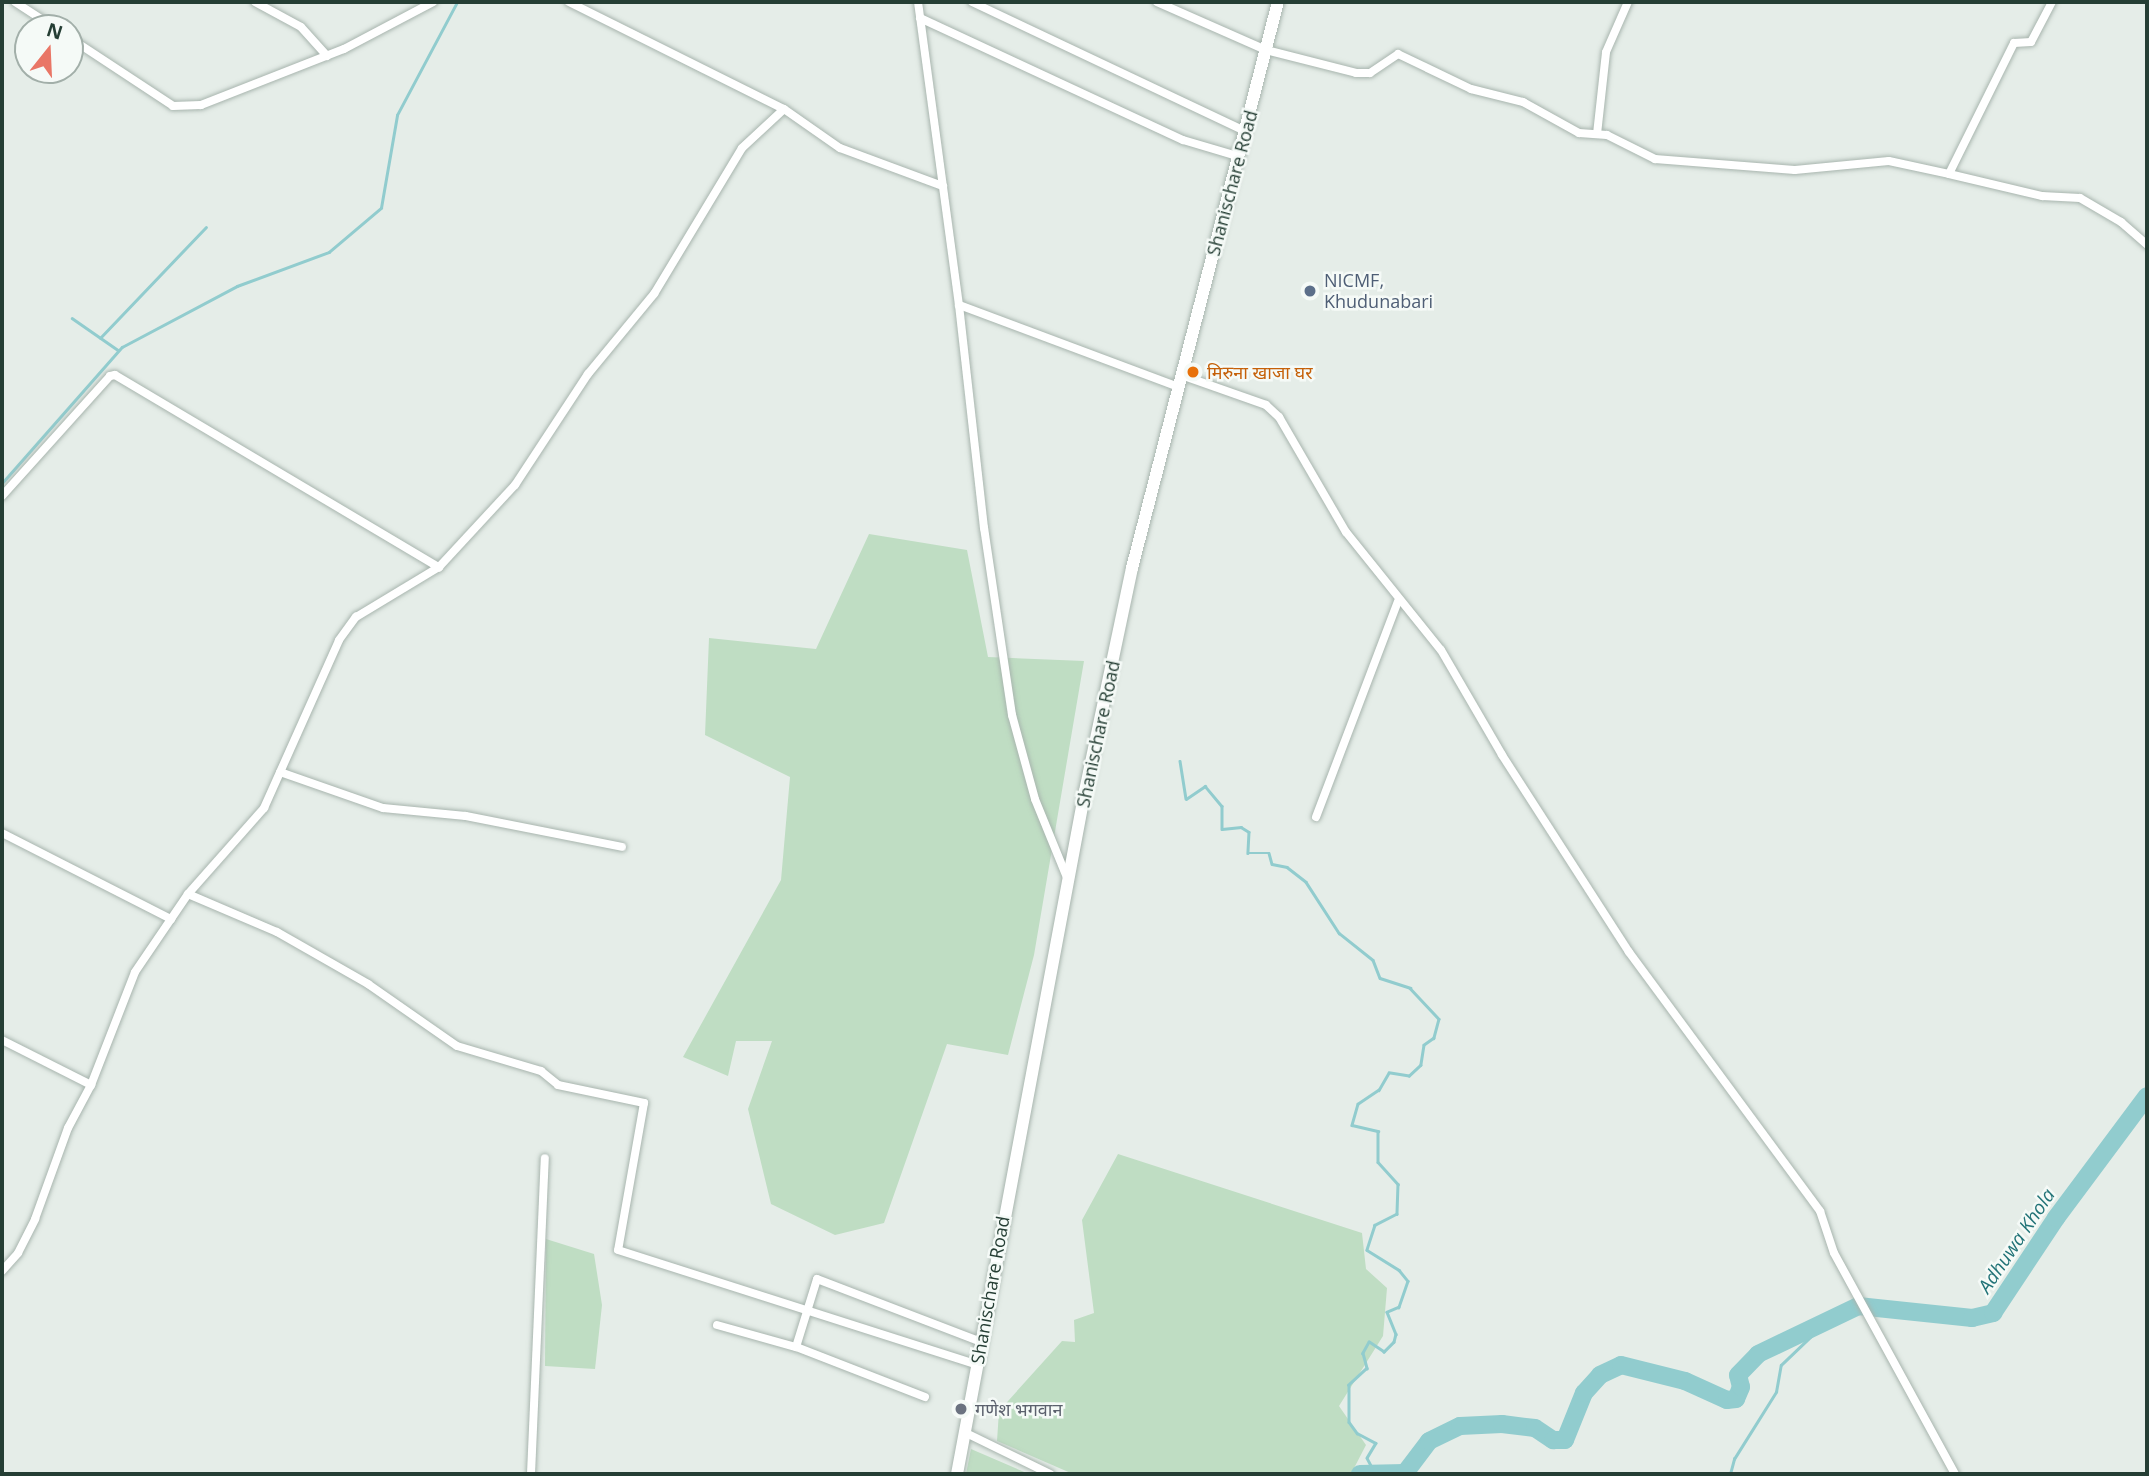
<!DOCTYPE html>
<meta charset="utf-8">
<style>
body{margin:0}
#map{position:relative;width:2149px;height:1476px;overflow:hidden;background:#e5ede8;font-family:"Open Sans","Noto Sans Devanagari",sans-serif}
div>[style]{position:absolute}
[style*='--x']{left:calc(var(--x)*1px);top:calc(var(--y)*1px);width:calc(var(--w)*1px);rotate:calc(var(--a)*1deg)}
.green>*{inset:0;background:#bfddc3}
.stream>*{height:2.5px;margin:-1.25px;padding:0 1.25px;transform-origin:1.25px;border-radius:1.25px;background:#91ccce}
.river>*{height:18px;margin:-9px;padding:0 9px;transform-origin:9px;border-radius:9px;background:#91ccce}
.roads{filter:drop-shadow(0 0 2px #a8b5ae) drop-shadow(0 0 2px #a8b5ae)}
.street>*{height:8px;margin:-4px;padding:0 4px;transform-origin:4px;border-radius:4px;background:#fff}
.secondary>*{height:12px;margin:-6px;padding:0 6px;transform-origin:6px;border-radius:6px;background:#fff}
.dots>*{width:19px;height:19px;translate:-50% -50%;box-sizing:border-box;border:4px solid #f5faf7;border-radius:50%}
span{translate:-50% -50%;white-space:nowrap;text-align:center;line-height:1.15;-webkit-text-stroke:5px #f5faf7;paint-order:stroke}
.street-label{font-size:18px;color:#253e34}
.service-label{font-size:18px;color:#4e5e75}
.left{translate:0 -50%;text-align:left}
.food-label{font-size:18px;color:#c56008}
.worship-label{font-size:18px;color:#5b616d}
.water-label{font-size:19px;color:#227377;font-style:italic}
.frame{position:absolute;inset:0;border:4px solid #253e34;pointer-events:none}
.north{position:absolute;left:14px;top:14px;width:70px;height:70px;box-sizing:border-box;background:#f5faf7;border:2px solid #a2afa9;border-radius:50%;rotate:18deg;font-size:19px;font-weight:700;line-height:28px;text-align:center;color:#253e34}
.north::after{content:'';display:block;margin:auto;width:24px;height:32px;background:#e97666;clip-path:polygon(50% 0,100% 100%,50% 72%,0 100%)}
</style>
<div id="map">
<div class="green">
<i style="clip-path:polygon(869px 534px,967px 550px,988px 657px,1084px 661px,1034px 955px,1008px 1055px,947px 1044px,884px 1223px,835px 1235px,771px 1204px,748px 1109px,772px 1041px,736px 1041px,728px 1076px,683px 1057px,781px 880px,790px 777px,705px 735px,709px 638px,816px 649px)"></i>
<i style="clip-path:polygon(1118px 1154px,1362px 1233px,1366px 1269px,1387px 1288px,1383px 1336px,1339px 1406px,1366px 1445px,1351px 1474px,1073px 1474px,997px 1441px,999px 1411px,1062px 1341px,1075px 1342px,1074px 1320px,1094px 1313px,1082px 1220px)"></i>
<i style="clip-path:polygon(546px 1239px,594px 1254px,602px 1305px,595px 1369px,545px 1366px)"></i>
<i style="clip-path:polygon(971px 1449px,1029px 1474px,966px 1474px)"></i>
</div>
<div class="stream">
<i style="--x:72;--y:318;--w:56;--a:34.8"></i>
<i style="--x:100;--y:338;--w:153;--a:-46.3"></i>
<i style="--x:2;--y:483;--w:181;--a:-48.6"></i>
<i style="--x:122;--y:347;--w:130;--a:-27.9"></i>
<i style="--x:237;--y:286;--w:98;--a:-20.3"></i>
<i style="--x:329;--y:252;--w:68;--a:-40.2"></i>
<i style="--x:381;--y:208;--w:94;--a:-80.2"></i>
<i style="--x:397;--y:115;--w:128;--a:-62"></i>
<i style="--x:1180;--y:761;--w:38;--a:81"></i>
<i style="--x:1186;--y:799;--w:23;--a:-34"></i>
<i style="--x:1205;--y:786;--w:26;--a:50"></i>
<i style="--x:1222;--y:806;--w:23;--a:90"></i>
<i style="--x:1222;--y:829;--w:19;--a:-6"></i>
<i style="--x:1241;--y:827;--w:9;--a:32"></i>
<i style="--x:1249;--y:832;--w:21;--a:93"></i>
<i style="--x:1248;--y:853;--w:21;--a:0"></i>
<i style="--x:1269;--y:853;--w:11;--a:75"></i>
<i style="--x:1272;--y:864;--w:15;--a:11"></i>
<i style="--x:1287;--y:867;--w:24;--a:38"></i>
<i style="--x:1306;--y:882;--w:61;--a:57.1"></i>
<i style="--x:1339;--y:933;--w:43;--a:38.5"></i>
<i style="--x:1373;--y:960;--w:19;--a:69"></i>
<i style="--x:1380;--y:978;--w:32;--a:18"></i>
<i style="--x:1410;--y:988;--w:42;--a:46.9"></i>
<i style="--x:1439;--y:1019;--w:20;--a:105"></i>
<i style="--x:1434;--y:1038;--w:12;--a:145"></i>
<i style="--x:1424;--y:1045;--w:20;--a:99"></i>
<i style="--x:1421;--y:1065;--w:16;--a:137"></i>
<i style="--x:1409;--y:1076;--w:20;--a:-171"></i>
<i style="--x:1389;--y:1073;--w:20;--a:120"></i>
<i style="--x:1379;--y:1090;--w:25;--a:146"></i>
<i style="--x:1358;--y:1104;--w:22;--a:106"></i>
<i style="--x:1352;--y:1125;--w:27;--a:13"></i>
<i style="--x:1378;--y:1131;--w:31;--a:90"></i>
<i style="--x:1378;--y:1162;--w:30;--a:48"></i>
<i style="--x:1398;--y:1184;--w:30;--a:92"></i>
<i style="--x:1397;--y:1214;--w:25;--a:153"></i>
<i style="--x:1375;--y:1225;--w:26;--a:108"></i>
<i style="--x:1367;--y:1250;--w:38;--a:32"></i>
<i style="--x:1399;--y:1270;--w:14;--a:51"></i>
<i style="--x:1408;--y:1281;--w:28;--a:109"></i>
<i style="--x:1399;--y:1307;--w:13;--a:157"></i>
<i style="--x:1387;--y:1312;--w:24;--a:68"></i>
<i style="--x:1396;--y:1334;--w:8;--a:104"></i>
<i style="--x:1394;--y:1342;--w:14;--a:135"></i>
<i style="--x:1384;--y:1352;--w:18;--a:-146"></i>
<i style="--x:1369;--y:1342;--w:13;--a:119"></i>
<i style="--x:1363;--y:1353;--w:16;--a:75"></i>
<i style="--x:1367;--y:1368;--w:25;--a:137"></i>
<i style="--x:1349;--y:1385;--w:37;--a:90"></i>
<i style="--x:1349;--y:1422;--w:14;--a:54"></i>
<i style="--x:1357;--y:1433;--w:21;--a:28"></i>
<i style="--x:1376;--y:1443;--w:17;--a:121"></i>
<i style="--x:1367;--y:1458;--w:15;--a:62"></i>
<i style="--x:1730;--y:1474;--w:16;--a:-75"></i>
<i style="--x:1734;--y:1459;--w:79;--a:-57.9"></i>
<i style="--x:1776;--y:1392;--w:27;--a:-80"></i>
<i style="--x:1781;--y:1365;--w:65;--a:-43.8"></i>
</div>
<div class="river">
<i style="--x:1360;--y:1474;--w:45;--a:-1.3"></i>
<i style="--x:1405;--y:1473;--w:40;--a:-53"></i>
<i style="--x:1429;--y:1441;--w:34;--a:-26"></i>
<i style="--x:1460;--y:1426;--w:42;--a:-2.7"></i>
<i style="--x:1502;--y:1424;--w:33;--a:7"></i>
<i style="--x:1535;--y:1428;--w:22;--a:34"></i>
<i style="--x:1553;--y:1440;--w:12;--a:0"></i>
<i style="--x:1565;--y:1440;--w:51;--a:-68"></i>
<i style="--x:1584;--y:1393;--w:24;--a:-48"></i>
<i style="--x:1600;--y:1375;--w:23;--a:-25"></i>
<i style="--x:1621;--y:1365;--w:66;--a:14"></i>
<i style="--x:1685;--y:1381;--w:46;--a:24.3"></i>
<i style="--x:1727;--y:1400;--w:9;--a:-6"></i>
<i style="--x:1736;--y:1399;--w:13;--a:-67"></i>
<i style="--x:1741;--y:1387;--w:12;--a:-104"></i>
<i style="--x:1738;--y:1375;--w:29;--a:-46"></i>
<i style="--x:1758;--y:1354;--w:111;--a:-25.6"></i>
<i style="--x:1858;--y:1306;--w:115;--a:6"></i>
<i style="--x:1972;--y:1318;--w:22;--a:-13"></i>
<i style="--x:1993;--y:1313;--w:114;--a:-56.4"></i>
<i style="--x:2056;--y:1218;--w:152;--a:-53.3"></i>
</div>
<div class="roads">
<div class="street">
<i style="--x:15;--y:2;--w:48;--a:33"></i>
<i style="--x:255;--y:2;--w:52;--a:28.5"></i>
<i style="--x:301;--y:27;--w:39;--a:48"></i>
<i style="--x:569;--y:2;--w:240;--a:26.5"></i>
<i style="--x:784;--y:109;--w:68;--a:34.9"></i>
<i style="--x:840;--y:148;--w:110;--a:20.3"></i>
<i style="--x:918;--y:2;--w:306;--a:82.3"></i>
<i style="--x:972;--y:2;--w:302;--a:25.3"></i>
<i style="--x:1157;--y:2;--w:119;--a:23.8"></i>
<i style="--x:1266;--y:50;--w:93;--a:14.3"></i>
<i style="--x:1356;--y:73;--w:14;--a:0"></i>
<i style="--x:1370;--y:73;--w:34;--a:-34"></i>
<i style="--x:1398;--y:54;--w:81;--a:25.6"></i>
<i style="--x:1471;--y:89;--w:54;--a:14"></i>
<i style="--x:1523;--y:102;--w:64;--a:29"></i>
<i style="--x:1579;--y:133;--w:28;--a:4"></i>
<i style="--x:1607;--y:135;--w:54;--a:26.6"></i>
<i style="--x:1655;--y:159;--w:140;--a:4.5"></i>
<i style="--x:1795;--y:170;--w:94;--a:-5.5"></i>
<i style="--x:1889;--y:161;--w:61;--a:12.2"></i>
<i style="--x:2052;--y:2;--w:45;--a:117.7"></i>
<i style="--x:2031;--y:42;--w:17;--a:177"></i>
<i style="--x:2014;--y:43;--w:146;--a:116.4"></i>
<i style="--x:1949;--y:174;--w:96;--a:13.3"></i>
<i style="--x:2042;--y:196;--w:38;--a:3"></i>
<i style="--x:2080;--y:198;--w:48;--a:30.3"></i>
<i style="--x:2121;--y:222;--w:35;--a:41"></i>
<i style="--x:920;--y:18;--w:290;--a:24.9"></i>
<i style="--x:1183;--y:140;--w:56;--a:16.5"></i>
<i style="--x:70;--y:38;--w:123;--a:33.4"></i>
<i style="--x:173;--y:106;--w:28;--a:-2"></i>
<i style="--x:201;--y:105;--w:154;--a:-21.4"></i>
<i style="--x:344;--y:49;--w:101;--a:-27.8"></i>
<i style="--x:1597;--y:134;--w:82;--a:-83.7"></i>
<i style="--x:1606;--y:52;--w:55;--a:-66.3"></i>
<i style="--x:1181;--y:375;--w:90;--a:19.4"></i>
<i style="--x:1266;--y:405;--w:18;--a:43"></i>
<i style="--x:1279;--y:417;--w:133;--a:59.8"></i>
<i style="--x:1346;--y:532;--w:151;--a:51.2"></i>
<i style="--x:1441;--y:650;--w:121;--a:59.8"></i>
<i style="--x:1502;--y:755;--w:234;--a:57.2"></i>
<i style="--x:1629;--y:952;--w:322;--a:53.6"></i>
<i style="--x:1820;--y:1211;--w:44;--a:71.6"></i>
<i style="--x:1834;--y:1253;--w:252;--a:61.3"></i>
<i style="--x:2;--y:496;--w:161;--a:-48"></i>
<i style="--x:110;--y:376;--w:5;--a:-11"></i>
<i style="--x:115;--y:375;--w:377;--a:30.7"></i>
<i style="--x:280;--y:772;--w:109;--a:19.3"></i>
<i style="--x:383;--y:808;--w:83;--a:5.5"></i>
<i style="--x:466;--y:816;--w:159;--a:11.2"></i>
<i style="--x:1316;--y:817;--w:231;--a:-69.2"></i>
<i style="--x:2;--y:833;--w:190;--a:27"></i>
<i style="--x:1068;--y:880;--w:87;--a:-112.2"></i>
<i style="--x:1035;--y:799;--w:87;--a:-105.3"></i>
<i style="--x:1012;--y:715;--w:189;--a:-98.5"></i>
<i style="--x:984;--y:528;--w:224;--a:-96.4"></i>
<i style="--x:959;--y:305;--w:234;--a:20.5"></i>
<i style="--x:188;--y:894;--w:97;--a:23.1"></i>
<i style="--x:277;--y:932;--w:105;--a:29.7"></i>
<i style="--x:368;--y:984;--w:108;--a:34.9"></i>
<i style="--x:457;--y:1046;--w:88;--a:16.6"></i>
<i style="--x:541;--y:1071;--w:22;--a:39"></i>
<i style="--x:558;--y:1085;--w:88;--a:11.8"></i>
<i style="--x:644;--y:1103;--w:149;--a:100"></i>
<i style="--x:618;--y:1250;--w:376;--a:17.7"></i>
<i style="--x:2;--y:1040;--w:100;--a:26.8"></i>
<i style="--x:2;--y:1271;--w:24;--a:-48"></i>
<i style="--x:18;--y:1253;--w:38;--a:-63"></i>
<i style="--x:35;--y:1219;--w:97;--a:-70.1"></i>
<i style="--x:68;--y:1128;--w:49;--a:-61.9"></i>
<i style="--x:91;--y:1085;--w:121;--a:-68.7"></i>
<i style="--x:135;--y:972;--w:94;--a:-55.8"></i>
<i style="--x:188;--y:894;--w:115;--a:-48.5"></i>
<i style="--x:264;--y:808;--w:184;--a:-65.9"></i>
<i style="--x:339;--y:640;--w:29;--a:-54"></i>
<i style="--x:356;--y:617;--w:97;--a:-31.1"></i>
<i style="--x:439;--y:567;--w:112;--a:-47.2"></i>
<i style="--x:515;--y:485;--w:133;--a:-56.7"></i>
<i style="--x:588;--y:374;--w:104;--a:-50.5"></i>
<i style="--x:654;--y:294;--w:170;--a:-58.9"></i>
<i style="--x:742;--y:148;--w:57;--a:-42.9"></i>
<i style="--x:717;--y:1325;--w:82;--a:15.6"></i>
<i style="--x:925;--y:1397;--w:138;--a:-158.8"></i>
<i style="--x:796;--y:1347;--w:71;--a:-72.8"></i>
<i style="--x:817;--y:1279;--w:176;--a:21"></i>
<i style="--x:964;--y:1432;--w:96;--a:26"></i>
<i style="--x:531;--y:1474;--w:316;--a:-87.5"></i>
</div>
<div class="secondary">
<i style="--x:957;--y:1474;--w:695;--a:-79.39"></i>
<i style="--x:1085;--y:791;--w:228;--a:-78.1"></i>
<i style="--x:1132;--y:568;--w:585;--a:-75.54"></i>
</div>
</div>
<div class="dots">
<i style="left:1310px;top:291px;background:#5c6f8a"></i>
<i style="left:1193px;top:372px;background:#e8710a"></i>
<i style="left:961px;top:1409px;background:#6b7280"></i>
</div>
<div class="street-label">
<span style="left:1232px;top:183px;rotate:-75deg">Shanischare Road</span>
<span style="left:1098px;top:734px;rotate:-78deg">Shanischare Road</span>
<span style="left:990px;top:1290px;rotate:-80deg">Shanischare Road</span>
</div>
<div class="service-label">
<span class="left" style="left:1324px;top:291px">NICMF,<br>Khudunabari</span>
</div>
<div class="food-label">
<span class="left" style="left:1207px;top:372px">मिरुना खाजा घर</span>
</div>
<div class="worship-label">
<span class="left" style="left:975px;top:1409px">गणेश भगवान</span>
</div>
<div class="water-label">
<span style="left:2017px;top:1241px;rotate:-56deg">Adhuwa Khola</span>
</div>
<div class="frame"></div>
<div class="north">N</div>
</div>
